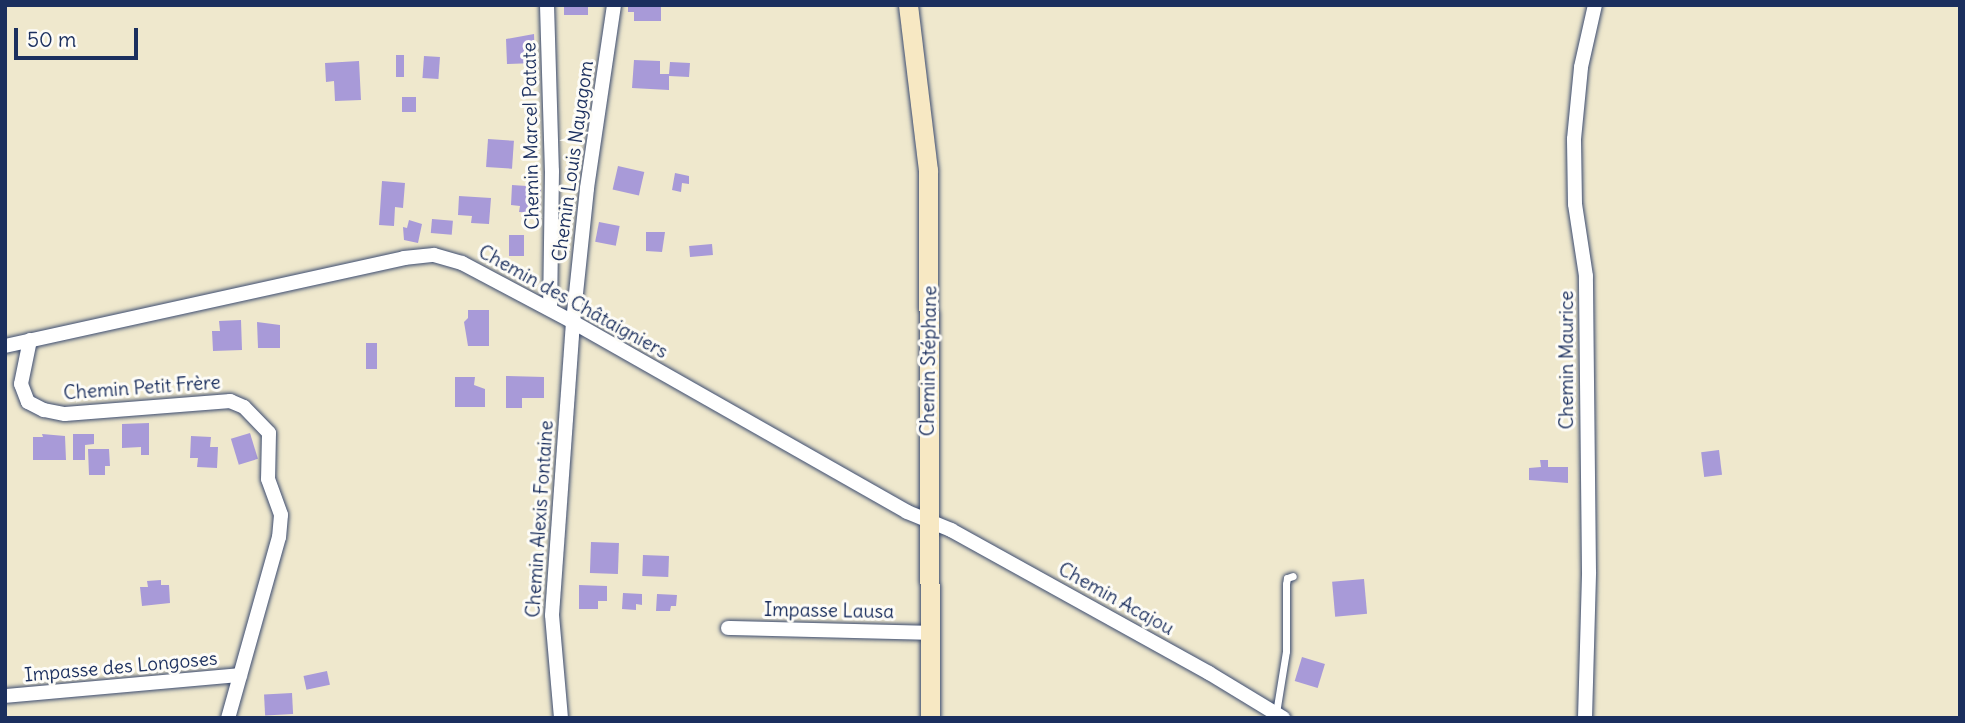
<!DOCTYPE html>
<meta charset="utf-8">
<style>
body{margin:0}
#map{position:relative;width:1965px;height:723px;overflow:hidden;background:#efe8cd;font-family:Delius,sans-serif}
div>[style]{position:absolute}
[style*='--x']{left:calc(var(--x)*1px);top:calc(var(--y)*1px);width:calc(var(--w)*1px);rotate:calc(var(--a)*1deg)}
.building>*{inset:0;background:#a89ad8;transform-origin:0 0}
.roads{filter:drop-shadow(0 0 2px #3b4b6f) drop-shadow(0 0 2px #3b4b6f)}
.lane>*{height:7px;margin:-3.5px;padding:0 3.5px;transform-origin:3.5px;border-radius:3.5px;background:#fff}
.street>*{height:14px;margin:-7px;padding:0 7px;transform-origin:7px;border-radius:7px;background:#fff}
.secondary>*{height:19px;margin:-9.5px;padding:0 9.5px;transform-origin:9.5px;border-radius:9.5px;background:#f7e8c3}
span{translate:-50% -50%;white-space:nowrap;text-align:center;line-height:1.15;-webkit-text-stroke:6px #fdfcf7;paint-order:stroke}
.street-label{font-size:19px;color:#1b2f5e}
.frame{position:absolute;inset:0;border:7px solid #1b2f5e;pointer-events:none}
.scale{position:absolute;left:14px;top:28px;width:124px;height:32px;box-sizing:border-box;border:4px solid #1b2f5e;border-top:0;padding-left:9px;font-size:21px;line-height:24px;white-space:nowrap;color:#1b2f5e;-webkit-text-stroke:5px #fdfcf7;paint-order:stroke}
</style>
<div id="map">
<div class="building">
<i style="left:564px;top:5px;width:24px;height:10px"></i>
<i style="clip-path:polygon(628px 5px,661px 5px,661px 21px,634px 21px,634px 12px,628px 12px)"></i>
<i style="clip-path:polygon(534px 34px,535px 63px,507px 64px,506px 39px)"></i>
<i style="left:396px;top:55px;width:8px;height:22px"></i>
<i style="left:424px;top:56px;width:16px;height:22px;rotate:4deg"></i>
<i style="clip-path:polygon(634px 60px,660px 61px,660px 74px,669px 74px,670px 62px,690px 63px,689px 77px,669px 76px,669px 90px,632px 88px)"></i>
<i style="clip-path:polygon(359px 61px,361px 100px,335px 101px,334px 81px,326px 82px,325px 63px)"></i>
<i style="left:402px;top:97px;width:14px;height:15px"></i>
<i style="left:488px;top:139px;width:26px;height:28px;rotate:4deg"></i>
<i style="left:618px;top:166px;width:27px;height:24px;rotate:13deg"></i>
<i style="clip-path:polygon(675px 173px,689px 176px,689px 184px,682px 183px,681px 192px,672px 190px)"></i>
<i style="clip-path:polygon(382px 181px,405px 183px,403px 208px,395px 207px,394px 226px,379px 225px)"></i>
<i style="clip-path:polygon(512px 185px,541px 187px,540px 213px,519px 212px,520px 206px,511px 205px)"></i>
<i style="clip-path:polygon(459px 196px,491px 198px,489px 224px,471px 223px,472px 216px,458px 215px)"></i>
<i style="left:432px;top:219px;width:21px;height:14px;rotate:5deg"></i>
<i style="clip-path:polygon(409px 220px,422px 224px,418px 243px,404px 240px,403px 227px,407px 228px)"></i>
<i style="left:599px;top:222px;width:21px;height:20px;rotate:11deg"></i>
<i style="clip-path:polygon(646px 232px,665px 232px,662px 252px,646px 251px)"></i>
<i style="left:509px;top:235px;width:15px;height:21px"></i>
<i style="left:712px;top:244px;width:11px;height:23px;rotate:85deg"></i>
<i style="clip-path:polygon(468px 310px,489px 310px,489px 346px,468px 346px,464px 322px,468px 318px)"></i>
<i style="clip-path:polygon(241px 320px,242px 350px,213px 351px,212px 331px,220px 331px,219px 321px)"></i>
<i style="clip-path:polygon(257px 322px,280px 325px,280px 348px,258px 348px)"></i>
<i style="left:366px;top:343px;width:11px;height:26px"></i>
<i style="clip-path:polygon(506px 376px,544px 377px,544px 398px,522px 398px,522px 408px,506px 408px)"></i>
<i style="clip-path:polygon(455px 377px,475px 377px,474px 385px,485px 389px,485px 407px,455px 407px)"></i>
<i style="clip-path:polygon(149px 423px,149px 455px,141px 455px,141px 447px,122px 448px,122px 424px)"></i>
<i style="left:250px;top:433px;width:27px;height:20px;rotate:73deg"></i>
<i style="clip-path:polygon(42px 434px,65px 436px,66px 460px,33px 460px,33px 437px,43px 437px)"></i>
<i style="clip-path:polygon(73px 434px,94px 434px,94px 444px,85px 445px,85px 460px,73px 460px)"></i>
<i style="clip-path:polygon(191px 436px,211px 437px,210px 447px,218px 447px,217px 468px,197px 467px,198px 458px,190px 458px)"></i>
<i style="clip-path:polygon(88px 449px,109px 449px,110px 466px,105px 466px,105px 475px,89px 475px)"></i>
<i style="left:1719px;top:450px;width:25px;height:18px;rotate:83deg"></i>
<i style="clip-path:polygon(1540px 460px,1548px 460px,1548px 467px,1568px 467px,1568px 483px,1529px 480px,1529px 468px,1541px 467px)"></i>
<i style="left:591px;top:542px;width:28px;height:31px;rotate:2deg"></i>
<i style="left:643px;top:555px;width:26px;height:21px;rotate:2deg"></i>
<i style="left:1364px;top:579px;width:35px;height:32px;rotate:85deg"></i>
<i style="clip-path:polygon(161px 580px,161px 585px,169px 585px,170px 603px,142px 606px,140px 587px,148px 587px,147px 581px)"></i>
<i style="clip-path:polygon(579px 585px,607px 586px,607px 601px,598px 601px,598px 609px,579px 609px)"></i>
<i style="clip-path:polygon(623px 593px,642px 594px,642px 605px,636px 604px,636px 610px,622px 609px)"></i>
<i style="clip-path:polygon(657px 594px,677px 595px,676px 606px,671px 606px,670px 611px,656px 611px)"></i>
<i style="left:1302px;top:657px;width:24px;height:25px;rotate:17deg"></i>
<i style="left:327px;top:671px;width:14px;height:24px;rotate:78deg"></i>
<i style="left:292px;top:693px;width:21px;height:28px;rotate:87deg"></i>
</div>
<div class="roads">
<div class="lane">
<i style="--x:1276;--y:713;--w:63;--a:-80.8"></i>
<i style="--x:1286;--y:651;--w:67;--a:-90"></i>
<i style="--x:1286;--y:584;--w:6;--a:-81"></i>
<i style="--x:1287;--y:578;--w:6;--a:-18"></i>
</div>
<div class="street">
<i style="--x:547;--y:5;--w:166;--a:88.3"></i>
<i style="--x:552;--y:171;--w:138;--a:90.8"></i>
<i style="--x:30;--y:340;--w:45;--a:101.6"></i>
<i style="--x:21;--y:384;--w:19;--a:69"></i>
<i style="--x:28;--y:402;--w:18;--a:27"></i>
<i style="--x:44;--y:410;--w:21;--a:11"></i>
<i style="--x:65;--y:414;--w:166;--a:-4.5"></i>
<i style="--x:230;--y:401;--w:15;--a:23"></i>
<i style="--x:244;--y:407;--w:36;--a:46"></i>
<i style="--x:269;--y:433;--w:46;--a:91.2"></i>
<i style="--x:268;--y:479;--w:38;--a:70"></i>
<i style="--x:281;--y:515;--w:22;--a:95"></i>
<i style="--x:279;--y:537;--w:188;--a:105.7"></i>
<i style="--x:5;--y:346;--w:409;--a:-12.4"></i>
<i style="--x:404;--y:258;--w:30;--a:-6"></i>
<i style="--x:434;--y:255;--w:29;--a:16"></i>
<i style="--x:462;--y:263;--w:126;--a:28"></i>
<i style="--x:573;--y:322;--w:384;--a:29.6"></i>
<i style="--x:907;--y:512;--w:48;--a:22.2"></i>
<i style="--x:951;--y:530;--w:295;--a:29"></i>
<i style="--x:1209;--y:673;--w:87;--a:31.3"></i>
<i style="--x:728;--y:628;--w:201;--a:1.4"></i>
<i style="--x:5;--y:696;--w:236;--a:-5.1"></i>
<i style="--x:561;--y:718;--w:103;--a:-95"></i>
<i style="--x:552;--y:615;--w:294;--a:-85.9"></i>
<i style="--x:573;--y:322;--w:135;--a:-84"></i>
<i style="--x:587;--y:188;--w:185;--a:-81.6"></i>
<i style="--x:1585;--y:718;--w:146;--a:-88.4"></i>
<i style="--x:1589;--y:572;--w:296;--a:-90.6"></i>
<i style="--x:1586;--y:276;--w:73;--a:-98.7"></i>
<i style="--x:1575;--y:204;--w:65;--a:-90.9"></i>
<i style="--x:1574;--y:139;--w:72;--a:-84.4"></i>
<i style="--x:1581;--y:67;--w:64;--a:-77.3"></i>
</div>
<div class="secondary">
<i style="--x:908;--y:5;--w:166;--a:83.1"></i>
<i style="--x:928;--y:170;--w:548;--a:89.79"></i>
</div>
</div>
<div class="street-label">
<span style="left:531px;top:136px;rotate:-91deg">Chemin Marcel Patate</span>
<span style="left:573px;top:161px;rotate:-82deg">Chemin Louis Nayagom</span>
<span style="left:573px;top:302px;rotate:29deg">Chemin des Châtaigniers</span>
<span style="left:1567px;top:360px;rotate:-90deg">Chemin Maurice</span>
<span style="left:929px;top:361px;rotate:-89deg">Chemin Stéphane</span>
<span style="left:142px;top:388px;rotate:-4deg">Chemin Petit Frère</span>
<span style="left:540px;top:519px;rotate:-86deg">Chemin Alexis Fontaine</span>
<span style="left:1116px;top:599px;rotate:29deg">Chemin Acajou</span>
<span style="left:829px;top:611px;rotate:1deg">Impasse Lausa</span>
<span style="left:121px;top:667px;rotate:-5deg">Impasse des Longoses</span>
</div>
<div class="frame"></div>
<div class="scale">50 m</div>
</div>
